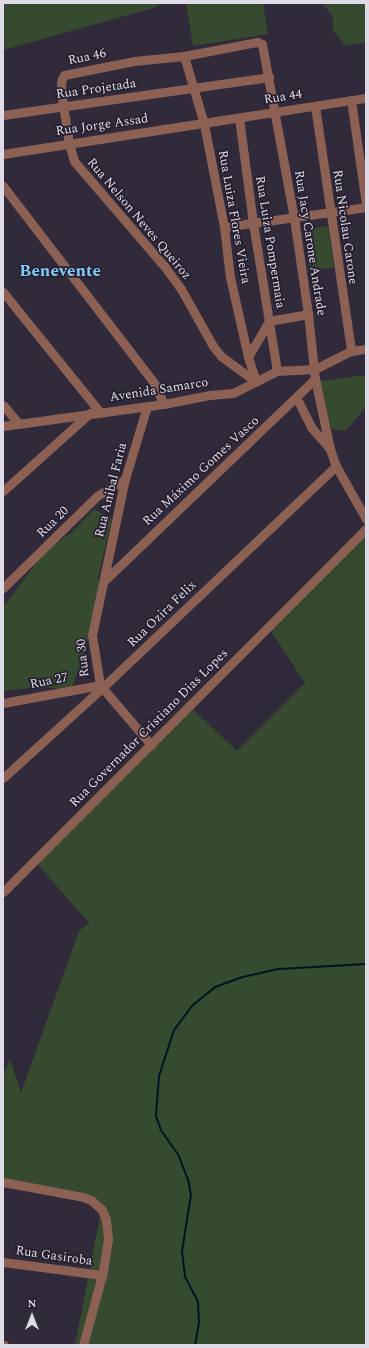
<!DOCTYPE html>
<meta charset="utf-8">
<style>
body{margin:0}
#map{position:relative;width:369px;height:1348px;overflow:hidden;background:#302a3b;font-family:Spectral,serif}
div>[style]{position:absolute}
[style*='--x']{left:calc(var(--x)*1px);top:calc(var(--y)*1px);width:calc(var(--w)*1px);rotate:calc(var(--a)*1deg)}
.green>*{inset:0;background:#354a2e;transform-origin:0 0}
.stream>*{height:2px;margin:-1px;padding:0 1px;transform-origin:1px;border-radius:1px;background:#011426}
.minor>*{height:9px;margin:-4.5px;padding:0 4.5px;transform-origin:4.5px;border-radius:4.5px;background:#8c6053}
span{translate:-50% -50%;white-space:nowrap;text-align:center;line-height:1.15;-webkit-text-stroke:3.5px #272031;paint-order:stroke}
.street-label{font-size:13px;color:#dfdbe6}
.district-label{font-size:17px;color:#80caf9;font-weight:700}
.frame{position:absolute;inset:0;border:4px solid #dfdbe6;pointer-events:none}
.north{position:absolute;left:12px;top:1296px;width:40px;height:40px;-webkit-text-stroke:3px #272031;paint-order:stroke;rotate:0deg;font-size:11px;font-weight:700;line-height:16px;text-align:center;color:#dfdbe6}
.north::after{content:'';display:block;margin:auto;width:14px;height:18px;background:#dfdbe6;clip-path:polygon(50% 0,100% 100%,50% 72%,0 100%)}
</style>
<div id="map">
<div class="green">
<i style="clip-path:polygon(3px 3px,161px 3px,157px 7px,3px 50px)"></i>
<i style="clip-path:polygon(186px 3px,263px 3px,268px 34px,193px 46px)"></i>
<i style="clip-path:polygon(322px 3px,366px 3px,366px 42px,346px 46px,333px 31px,333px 17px)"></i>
<i style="left:328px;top:226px;width:42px;height:25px;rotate:82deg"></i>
<i style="clip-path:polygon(366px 375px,366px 406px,351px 425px,344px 431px,332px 429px,313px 382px)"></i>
<i style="clip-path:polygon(94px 509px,112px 519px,98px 578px,100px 586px,85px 652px,71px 690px,40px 687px,3px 691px,3px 607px,44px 553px,73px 531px)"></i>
<i style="clip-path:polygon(366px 523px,366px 1345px,75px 1345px,100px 1216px,95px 1204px,89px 1200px,3px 1186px,3px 1076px,10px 1059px,21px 1093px,79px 931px,89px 923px,33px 859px,187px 704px,237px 751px,305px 683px,267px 625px)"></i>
</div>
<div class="stream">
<i style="--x:195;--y:1345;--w:22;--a:-80"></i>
<i style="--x:199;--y:1323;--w:21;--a:-93"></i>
<i style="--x:198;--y:1302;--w:29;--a:-117"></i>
<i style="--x:185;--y:1276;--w:25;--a:-97"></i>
<i style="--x:182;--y:1251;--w:57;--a:-80.9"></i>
<i style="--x:191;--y:1195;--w:15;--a:-101"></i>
<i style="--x:188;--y:1180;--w:26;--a:-111"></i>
<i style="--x:179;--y:1156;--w:32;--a:-125"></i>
<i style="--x:161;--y:1130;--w:15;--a:-110"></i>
<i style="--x:156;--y:1116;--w:40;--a:-85.7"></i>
<i style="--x:159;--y:1076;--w:48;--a:-71.9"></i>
<i style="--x:174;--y:1030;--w:31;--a:-53"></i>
<i style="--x:193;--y:1005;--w:28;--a:-39"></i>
<i style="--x:215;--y:987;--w:30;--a:-20"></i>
<i style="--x:243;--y:977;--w:37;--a:-13"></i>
<i style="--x:279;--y:969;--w:87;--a:-3.3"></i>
</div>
<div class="minor">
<i style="--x:184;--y:56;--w:71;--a:73.6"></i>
<i style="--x:204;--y:124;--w:105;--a:79"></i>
<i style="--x:224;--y:227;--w:50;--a:83.2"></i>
<i style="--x:230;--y:277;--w:82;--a:77.3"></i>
<i style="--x:248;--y:357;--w:26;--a:72"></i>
<i style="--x:351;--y:100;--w:105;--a:81.8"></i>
<i style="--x:315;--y:106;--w:248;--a:81.6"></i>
<i style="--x:3;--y:115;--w:269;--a:-8.1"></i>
<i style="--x:239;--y:118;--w:106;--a:82.4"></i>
<i style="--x:253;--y:223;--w:150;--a:80.8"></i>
<i style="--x:3;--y:154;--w:367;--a:-8.8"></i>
<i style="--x:3;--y:186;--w:248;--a:52.5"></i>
<i style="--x:154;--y:383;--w:23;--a:65"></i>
<i style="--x:224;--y:227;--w:143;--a:-8"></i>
<i style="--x:3;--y:292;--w:154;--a:51.1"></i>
<i style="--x:248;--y:357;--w:42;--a:-59.7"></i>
<i style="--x:269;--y:321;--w:40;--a:-10"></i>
<i style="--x:256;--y:382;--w:44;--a:-143.4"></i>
<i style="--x:221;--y:356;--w:13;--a:-129"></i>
<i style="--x:213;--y:346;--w:65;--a:-119.3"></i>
<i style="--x:181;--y:289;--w:29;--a:-126"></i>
<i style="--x:164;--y:266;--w:138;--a:-130.6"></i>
<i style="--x:74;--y:161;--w:19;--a:-106"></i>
<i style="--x:69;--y:143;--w:36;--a:-99"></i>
<i style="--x:63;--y:107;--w:23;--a:-95"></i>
<i style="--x:61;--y:84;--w:5;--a:-79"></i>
<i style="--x:62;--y:79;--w:4;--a:-63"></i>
<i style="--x:64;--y:75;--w:71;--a:-11.3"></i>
<i style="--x:134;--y:61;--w:50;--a:-5.7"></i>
<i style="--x:184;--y:56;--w:74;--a:-10.9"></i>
<i style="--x:257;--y:42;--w:5;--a:22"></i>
<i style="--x:262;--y:44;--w:177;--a:79.6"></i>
<i style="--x:294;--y:218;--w:97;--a:81.7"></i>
<i style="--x:308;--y:314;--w:65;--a:83.9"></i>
<i style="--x:315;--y:379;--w:72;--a:77.9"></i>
<i style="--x:297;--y:399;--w:31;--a:63"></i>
<i style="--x:311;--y:427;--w:29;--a:49"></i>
<i style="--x:330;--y:449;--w:18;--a:71"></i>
<i style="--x:336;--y:466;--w:61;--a:60.5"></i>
<i style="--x:3;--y:405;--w:25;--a:50"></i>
<i style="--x:3;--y:426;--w:162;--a:-7.8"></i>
<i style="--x:164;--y:404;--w:47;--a:-11.1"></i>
<i style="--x:210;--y:395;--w:23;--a:-5"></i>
<i style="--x:233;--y:393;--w:49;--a:-26.6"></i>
<i style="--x:277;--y:371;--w:38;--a:-3"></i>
<i style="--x:315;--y:369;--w:40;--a:-26.6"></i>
<i style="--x:351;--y:351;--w:15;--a:-8"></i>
<i style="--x:3;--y:491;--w:117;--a:-41.9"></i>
<i style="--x:104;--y:581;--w:292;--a:-43.8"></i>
<i style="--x:3;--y:588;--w:132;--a:-44.4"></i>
<i style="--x:97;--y:496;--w:33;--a:-31"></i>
<i style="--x:100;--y:685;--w:51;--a:-99.1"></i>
<i style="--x:92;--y:635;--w:159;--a:-78.1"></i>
<i style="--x:125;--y:479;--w:76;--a:-73.2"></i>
<i style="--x:100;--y:685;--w:79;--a:49.6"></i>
<i style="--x:3;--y:703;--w:99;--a:-10.5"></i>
<i style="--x:3;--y:778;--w:134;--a:-42.3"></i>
<i style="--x:102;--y:688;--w:323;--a:-43.5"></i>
<i style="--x:3;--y:892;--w:513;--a:-45"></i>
<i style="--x:3;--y:1182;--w:81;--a:10.6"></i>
<i style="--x:83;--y:1197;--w:9;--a:21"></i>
<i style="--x:91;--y:1200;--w:15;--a:42"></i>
<i style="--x:102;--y:1210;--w:11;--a:68"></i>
<i style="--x:106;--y:1220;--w:19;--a:84"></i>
<i style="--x:108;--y:1239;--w:36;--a:99"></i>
<i style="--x:102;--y:1275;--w:73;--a:105.2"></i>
<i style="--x:3;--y:1262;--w:100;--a:7.5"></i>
<i style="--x:3;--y:1345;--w:1;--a:0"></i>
</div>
<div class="street-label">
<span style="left:87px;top:57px;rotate:-12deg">Rua 46</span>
<span style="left:96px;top:89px;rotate:-8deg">Rua Projetada</span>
<span style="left:283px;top:97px;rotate:-9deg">Rua 44</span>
<span style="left:102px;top:125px;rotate:-8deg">Rua Jorge Assad</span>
<span style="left:234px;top:217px;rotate:80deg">Rua Luiza Flores Vieira</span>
<span style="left:139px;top:219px;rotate:50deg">Rua Nelson Neves Queiroz</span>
<span style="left:345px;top:227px;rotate:82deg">Rua Nicolau Carone</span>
<span style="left:270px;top:242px;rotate:81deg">Rua Luiza Pompermaia</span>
<span style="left:310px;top:243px;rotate:81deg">Rua Jacy Carone Andrade</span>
<span style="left:159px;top:390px;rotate:-9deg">Avenida Samarco</span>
<span style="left:201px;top:471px;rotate:-43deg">Rua Máximo Gomes Vasco</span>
<span style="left:111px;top:490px;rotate:-76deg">Rua Anibal Faria</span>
<span style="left:53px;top:522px;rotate:-44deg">Rua 20</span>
<span style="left:162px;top:614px;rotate:-44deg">Rua Ozira Felix</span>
<span style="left:83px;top:658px;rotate:-96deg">Rua 30</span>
<span style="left:49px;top:681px;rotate:-11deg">Rua 27</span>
<span style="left:149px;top:728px;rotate:-45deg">Rua Governador Cristiano Dias Lopes</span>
<span style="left:54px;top:1256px;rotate:8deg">Rua Gasiroba</span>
</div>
<div class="district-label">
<span style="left:60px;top:272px">Benevente</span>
</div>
<div class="frame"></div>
<div class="north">N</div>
</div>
